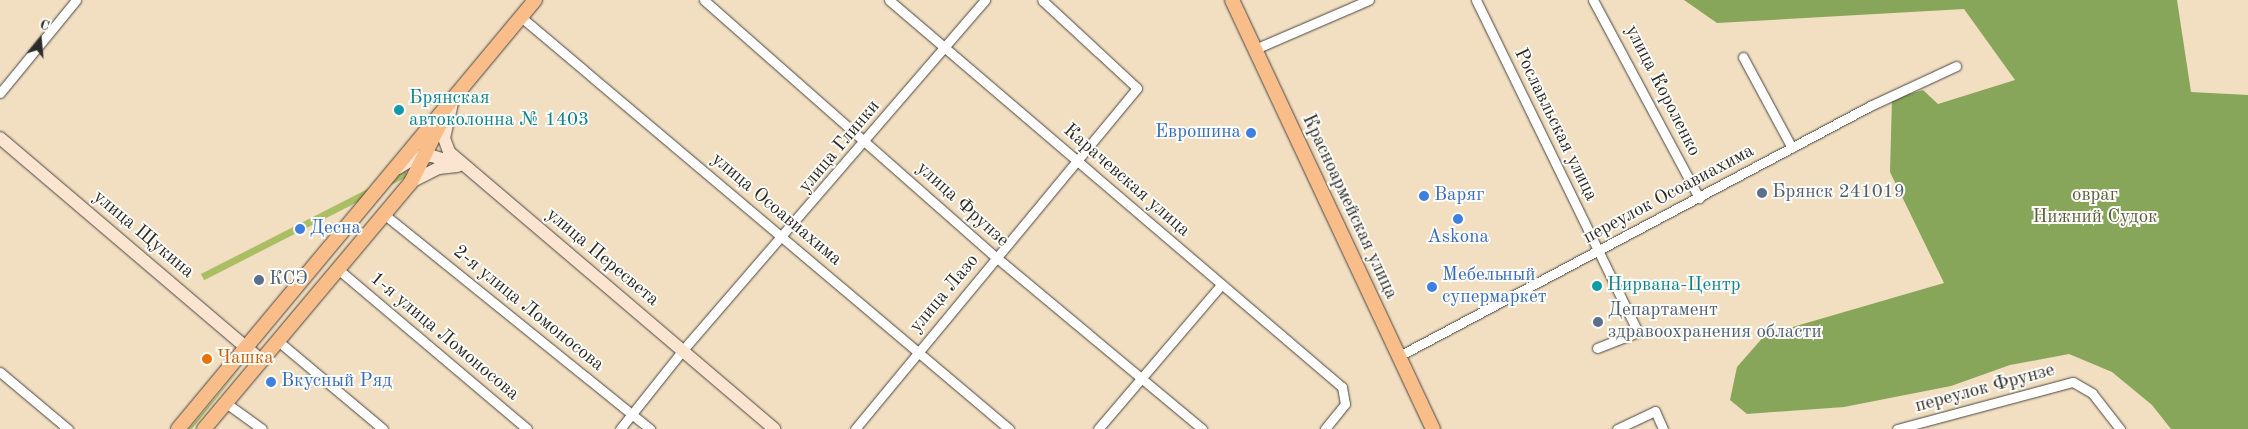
<!DOCTYPE html>
<meta charset="utf-8">
<style>
body{margin:0}
#map{position:relative;width:2248px;height:429px;overflow:hidden;background:#f2dec0;font-family:"Old Standard TT",serif}
div>[style]{position:absolute}
[style*='--x']{left:calc(var(--x)*1px);top:calc(var(--y)*1px);width:calc(var(--w)*1px);rotate:calc(var(--a)*1deg)}
.green>*{inset:0;background:#aabf63;transform-origin:0 0}
.forest>*{inset:0;background:#87a659}
.roads{filter:drop-shadow(0 0 1px #494641) drop-shadow(0 0 1px #494641)}
.street>*{height:9px;margin:-4.5px;padding:0 4.5px;transform-origin:4.5px;border-radius:4.5px;background:#fff}
.secondary>*{height:12px;margin:-6px;padding:0 6px;transform-origin:6px;border-radius:6px;background:#fce5d0}
.primary>*{height:14px;margin:-7px;padding:0 7px;transform-origin:7px;border-radius:7px;background:#f8bd89}
.dots>*{width:14px;height:14px;translate:-50% -50%;box-sizing:border-box;border:2px solid #fdfcf7;border-radius:50%}
span{translate:-50% -50%;white-space:nowrap;text-align:center;line-height:1.15;-webkit-text-stroke:4px #fdfcf7;paint-order:stroke}
.street-label{font-size:19px;color:#2b2b2b}
.culture-label{font-size:19px;color:#0d838f}
.left{translate:0 -50%;text-align:left}
.shop-label{font-size:19px;color:#366cbe}
.right{translate:-100% -50%;text-align:right}
.service-label{font-size:19px;color:#4e5e75}
.park-label{font-size:19px;color:#575f3f}
.food-label{font-size:19px;color:#c56008}
.north{position:absolute;left:15px;top:15px;width:50px;height:50px;-webkit-text-stroke:4px #fdfcf7;paint-order:stroke;rotate:17deg;font-size:14px;font-weight:700;line-height:20px;text-align:center;color:#2b2b2b}
.north::after{content:'';display:block;margin:auto;width:18px;height:22px;background:#2b2b2b;clip-path:polygon(50% 0,100% 100%,50% 72%,0 100%)}
</style>
<div id="map">
<div class="green">
<i style="left:405px;top:170px;width:7px;height:229px;rotate:63deg"></i>
<i style="clip-path:polygon(243px 365px,192px 429px,189px 429px)"></i>
</div>
<div class="forest">
<i style="clip-path:polygon(1684px 0,2177px 0,2191px 92px,2248px 95px,2248px 429px,2171px 429px,2152px 405px,2112px 372px,2069px 354px,2010px 365px,1951px 386px,1844px 407px,1747px 414px,1730px 400px,1737px 367px,1765px 335px,1944px 283px,1890px 172px,1892px 99px,1923px 90px,1938px 104px,2015px 80px,1964px 9px,1717px 23px)"></i>
</div>
<div class="roads">
<div class="street">
<i style="--x:704;--y:0;--w:390;--a:41.4"></i>
<i style="--x:997;--y:258;--w:267;--a:39.8"></i>
<i style="--x:889;--y:0;--w:596;--a:40.51"></i>
<i style="--x:1342;--y:387;--w:17;--a:80"></i>
<i style="--x:1345;--y:404;--w:32;--a:129"></i>
<i style="--x:1476;--y:0;--w:369;--a:64"></i>
<i style="--x:1638;--y:332;--w:44;--a:158.7"></i>
<i style="--x:1593;--y:0;--w:225;--a:61.8"></i>
<i style="--x:521;--y:17;--w:639;--a:40.17"></i>
<i style="--x:1255;--y:49;--w:124;--a:-23.3"></i>
<i style="--x:1743;--y:57;--w:103;--a:61.7"></i>
<i style="--x:0;--y:93;--w:120;--a:-50.7"></i>
<i style="--x:385;--y:215;--w:341;--a:38.9"></i>
<i style="--x:339;--y:270;--w:246;--a:40.2"></i>
<i style="--x:278;--y:341;--w:137;--a:40"></i>
<i style="--x:1399;--y:356;--w:533;--a:-27.96"></i>
<i style="--x:1870;--y:106;--w:95;--a:-24.9"></i>
<i style="--x:0;--y:372;--w:89;--a:40"></i>
<i style="--x:226;--y:403;--w:44;--a:35.8"></i>
<i style="--x:620;--y:429;--w:100;--a:-51.5"></i>
<i style="--x:682;--y:351;--w:464;--a:-49.2"></i>
<i style="--x:855;--y:429;--w:442;--a:-50.4"></i>
<i style="--x:1137;--y:88;--w:129;--a:-137.2"></i>
<i style="--x:1098;--y:429;--w:189;--a:-49.5"></i>
<i style="--x:1617;--y:429;--w:42;--a:-25.3"></i>
<i style="--x:1655;--y:411;--w:20;--a:66"></i>
<i style="--x:1897;--y:429;--w:182;--a:-15"></i>
<i style="--x:2073;--y:382;--w:22;--a:30"></i>
<i style="--x:2092;--y:393;--w:46;--a:52.1"></i>
</div>
<div class="secondary">
<i style="--x:453;--y:99;--w:40;--a:103"></i>
<i style="--x:444;--y:138;--w:15;--a:70"></i>
<i style="--x:449;--y:152;--w:427;--a:40.4"></i>
<i style="--x:0;--y:138;--w:344;--a:40.4"></i>
<i style="--x:398;--y:168;--w:21;--a:-31"></i>
<i style="--x:416;--y:157;--w:16;--a:-4"></i>
<i style="--x:432;--y:156;--w:30;--a:17"></i>
<i style="--x:411;--y:182;--w:31;--a:-27"></i>
<i style="--x:439;--y:168;--w:18;--a:-6"></i>
</div>
<div class="primary">
<i style="--x:1232;--y:0;--w:474;--a:64.9"></i>
<i style="--x:178;--y:429;--w:558;--a:-50.23"></i>
<i style="--x:204;--y:429;--w:322;--a:-50"></i>
<i style="--x:411;--y:182;--w:67;--a:-63.4"></i>
</div>
</div>
<div class="dots">
<i style="left:399px;top:110px;background:#0f9aa8"></i>
<i style="left:1251px;top:133px;background:#3f7fe0"></i>
<i style="left:1762px;top:193px;background:#5c6f8a"></i>
<i style="left:1424px;top:196px;background:#3f7fe0"></i>
<i style="left:1458px;top:219px;background:#3f7fe0"></i>
<i style="left:300px;top:229px;background:#3f7fe0"></i>
<i style="left:259px;top:280px;background:#5c6f8a"></i>
<i style="left:1597px;top:286px;background:#0f9aa8"></i>
<i style="left:1432px;top:287px;background:#3f7fe0"></i>
<i style="left:1598px;top:322px;background:#5c6f8a"></i>
<i style="left:207px;top:359px;background:#e8710a"></i>
<i style="left:271px;top:382px;background:#3f7fe0"></i>
</div>
<div class="street-label">
<span style="left:1662px;top:91px;rotate:63deg">улица Короленко</span>
<span style="left:1555px;top:125px;rotate:64deg">Рославльская улица</span>
<span style="left:840px;top:147px;rotate:-50deg">улица Глинки</span>
<span style="left:1126px;top:181px;rotate:41deg">Карачевская улица</span>
<span style="left:1669px;top:195px;rotate:-28deg">переулок Осоавиахима</span>
<span style="left:962px;top:205px;rotate:42deg">улица Фрунзе</span>
<span style="left:1349px;top:207px;rotate:65deg">Красноармейская улица</span>
<span style="left:776px;top:210px;rotate:40deg">улица Осоавиахима</span>
<span style="left:143px;top:235px;rotate:40deg">улица Щукина</span>
<span style="left:602px;top:258px;rotate:40deg">улица Пересвета</span>
<span style="left:945px;top:294px;rotate:-50deg">улица Лазо</span>
<span style="left:528px;top:309px;rotate:39deg">2-я улица Ломоносова</span>
<span style="left:444px;top:337px;rotate:40deg">1-я улица Ломоносова</span>
<span style="left:1985px;top:389px;rotate:-15deg">переулок Фрунзе</span>
</div>
<div class="culture-label">
<span class="left" style="left:409px;top:110px">Брянская<br>автоколонна № 1403</span>
<span class="left" style="left:1607px;top:286px">Нирвана-Центр</span>
</div>
<div class="shop-label">
<span class="right" style="left:1241px;top:133px">Еврошина</span>
<span class="left" style="left:1434px;top:196px">Варяг</span>
<span class="left" style="left:310px;top:229px">Десна</span>
<span style="left:1458px;top:238px">Askona</span>
<span class="left" style="left:1442px;top:287px">Мебельный<br>супермаркет</span>
<span class="left" style="left:281px;top:382px">Вкусный Ряд</span>
</div>
<div class="service-label">
<span class="left" style="left:1772px;top:193px">Брянск 241019</span>
<span class="left" style="left:269px;top:280px">КСЭ</span>
<span class="left" style="left:1608px;top:322px">Департамент<br>здравоохранения области</span>
</div>
<div class="park-label">
<span style="left:2095px;top:207px">овраг<br>Нижний Судок</span>
</div>
<div class="food-label">
<span class="left" style="left:217px;top:359px">Чашка</span>
</div>
<div class="north">С</div>
</div>
